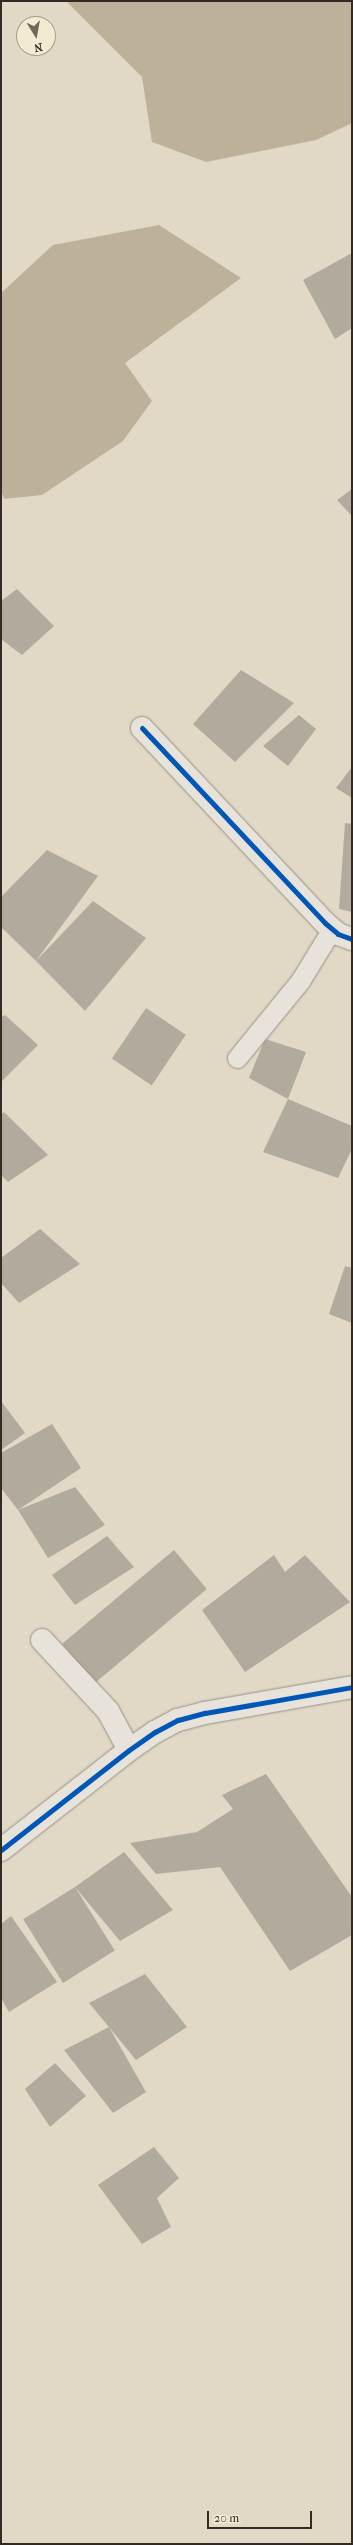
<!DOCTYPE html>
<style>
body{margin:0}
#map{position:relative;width:353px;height:2545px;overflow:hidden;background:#e1d9c6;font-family:"IM FELL French Canon",serif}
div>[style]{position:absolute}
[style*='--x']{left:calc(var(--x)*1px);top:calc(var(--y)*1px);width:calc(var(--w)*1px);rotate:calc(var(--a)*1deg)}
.water>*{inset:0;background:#bdb19a}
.building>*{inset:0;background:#b1ab9e;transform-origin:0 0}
.roads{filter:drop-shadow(0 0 1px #979186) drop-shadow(0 0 1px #979186)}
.service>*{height:19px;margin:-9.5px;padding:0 9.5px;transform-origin:9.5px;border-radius:9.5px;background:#e7e3da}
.minor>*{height:22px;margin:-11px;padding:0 11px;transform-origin:11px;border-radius:11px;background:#e7e3da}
.cycleway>*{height:5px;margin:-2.5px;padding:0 2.5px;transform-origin:2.5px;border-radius:2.5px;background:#0057b8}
span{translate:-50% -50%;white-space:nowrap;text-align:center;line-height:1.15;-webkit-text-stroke:3px #f3ead2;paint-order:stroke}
.frame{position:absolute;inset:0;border:2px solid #352923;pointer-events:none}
.north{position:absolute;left:16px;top:16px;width:40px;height:40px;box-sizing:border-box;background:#f3ead2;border:1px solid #a79d8c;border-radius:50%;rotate:169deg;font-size:11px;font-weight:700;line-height:16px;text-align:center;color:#352923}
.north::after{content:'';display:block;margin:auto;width:14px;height:18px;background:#71675c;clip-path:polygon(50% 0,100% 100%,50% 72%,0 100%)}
.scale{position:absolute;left:207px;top:2511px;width:105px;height:18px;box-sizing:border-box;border:2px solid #352923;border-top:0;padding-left:5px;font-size:12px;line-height:14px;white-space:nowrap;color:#352923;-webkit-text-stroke:3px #f3ead2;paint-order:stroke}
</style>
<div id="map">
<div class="water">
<i style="clip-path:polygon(66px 1px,352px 1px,352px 123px,316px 140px,206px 162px,152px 142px,142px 77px)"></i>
<i style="clip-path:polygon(159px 225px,241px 278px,125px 363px,152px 401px,123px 441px,42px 495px,4px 499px,1px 489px,1px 293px,53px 245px)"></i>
</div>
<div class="building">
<i style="clip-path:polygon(352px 253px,352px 328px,335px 339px,303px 280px)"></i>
<i style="clip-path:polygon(352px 489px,352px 516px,337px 500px)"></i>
<i style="clip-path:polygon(17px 589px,54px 626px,22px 655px,1px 639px,1px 601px)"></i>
<i style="clip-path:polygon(241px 670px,294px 703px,235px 762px,193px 724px)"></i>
<i style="clip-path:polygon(299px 715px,316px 729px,288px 766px,263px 746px)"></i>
<i style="clip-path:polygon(352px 767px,352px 798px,336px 788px)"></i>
<i style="clip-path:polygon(345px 823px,352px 824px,352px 912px,339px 909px)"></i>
<i style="clip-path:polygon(47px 850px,98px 876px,36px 961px,1px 927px,1px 897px)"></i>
<i style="clip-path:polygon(93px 901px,146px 938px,85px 1011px,36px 961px)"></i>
<i style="left:146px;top:1008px;width:48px;height:61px;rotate:34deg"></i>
<i style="clip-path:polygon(5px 1015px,38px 1045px,1px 1082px,1px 1017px)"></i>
<i style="clip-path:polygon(265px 1039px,306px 1052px,288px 1099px,352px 1126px,352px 1149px,338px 1178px,263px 1152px,288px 1099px,249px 1078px)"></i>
<i style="clip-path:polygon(4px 1112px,48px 1155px,8px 1182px,1px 1175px,1px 1115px)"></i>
<i style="clip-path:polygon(40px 1229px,80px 1264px,19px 1303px,1px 1283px,1px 1258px)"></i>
<i style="clip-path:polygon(345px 1266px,352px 1268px,352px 1323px,329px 1314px)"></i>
<i style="clip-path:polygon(1px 1401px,25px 1433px,1px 1450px)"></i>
<i style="clip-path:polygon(52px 1424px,81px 1468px,18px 1510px,75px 1487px,105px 1525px,48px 1558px,18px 1510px,1px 1488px,1px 1453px)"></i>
<i style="clip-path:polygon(107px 1536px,134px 1567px,75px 1605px,52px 1575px)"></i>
<i style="left:174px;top:1550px;width:51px;height:146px;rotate:50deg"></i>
<i style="clip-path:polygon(274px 1555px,285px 1572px,305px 1555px,350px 1602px,245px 1672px,202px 1610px)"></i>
<i style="clip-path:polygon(266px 1774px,352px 1897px,352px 1935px,290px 1971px,220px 1867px,156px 1874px,130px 1843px,197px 1832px,233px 1809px,222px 1795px)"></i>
<i style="clip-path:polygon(124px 1852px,173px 1910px,120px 1941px,75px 1887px)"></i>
<i style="left:75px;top:1887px;width:75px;height:61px;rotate:58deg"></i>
<i style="clip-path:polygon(11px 1916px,57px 1982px,9px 2012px,1px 1998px,1px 1924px)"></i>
<i style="clip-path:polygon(145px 1974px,187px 2027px,136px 2060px,109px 2027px,146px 2092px,113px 2113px,64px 2050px,109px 2027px,89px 2003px)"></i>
<i style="clip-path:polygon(55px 2063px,86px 2096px,50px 2127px,25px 2089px)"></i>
<i style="clip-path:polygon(154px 2147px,179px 2178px,157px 2198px,171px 2227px,142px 2244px,98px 2185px)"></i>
</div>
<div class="roads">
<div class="service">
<i style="--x:237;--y:1058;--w:99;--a:-50.7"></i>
<i style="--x:300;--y:981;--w:61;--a:-58.4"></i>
</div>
<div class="minor">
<i style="--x:142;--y:728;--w:267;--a:46.8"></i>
<i style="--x:325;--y:923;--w:17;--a:40"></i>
<i style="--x:338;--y:934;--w:15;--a:20"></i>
<i style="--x:42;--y:1640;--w:97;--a:47.1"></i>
<i style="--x:108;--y:1711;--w:44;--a:61.7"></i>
<i style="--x:1;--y:1850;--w:162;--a:-38"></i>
<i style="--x:129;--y:1750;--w:32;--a:-35"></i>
<i style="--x:155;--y:1732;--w:26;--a:-28"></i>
<i style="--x:178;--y:1720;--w:28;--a:-15"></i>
<i style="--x:205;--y:1713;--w:149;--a:-10"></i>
</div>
</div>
<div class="cycleway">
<i style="--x:142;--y:728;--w:267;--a:46.8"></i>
<i style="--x:325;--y:923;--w:17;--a:40"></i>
<i style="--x:338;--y:934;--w:15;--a:20"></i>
<i style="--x:1;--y:1850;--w:162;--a:-38"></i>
<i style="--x:129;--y:1750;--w:32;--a:-35"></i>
<i style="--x:155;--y:1732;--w:26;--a:-28"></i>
<i style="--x:178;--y:1720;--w:28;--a:-15"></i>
<i style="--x:205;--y:1713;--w:149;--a:-10"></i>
</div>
<div class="frame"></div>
<div class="north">N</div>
<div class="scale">20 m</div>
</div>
